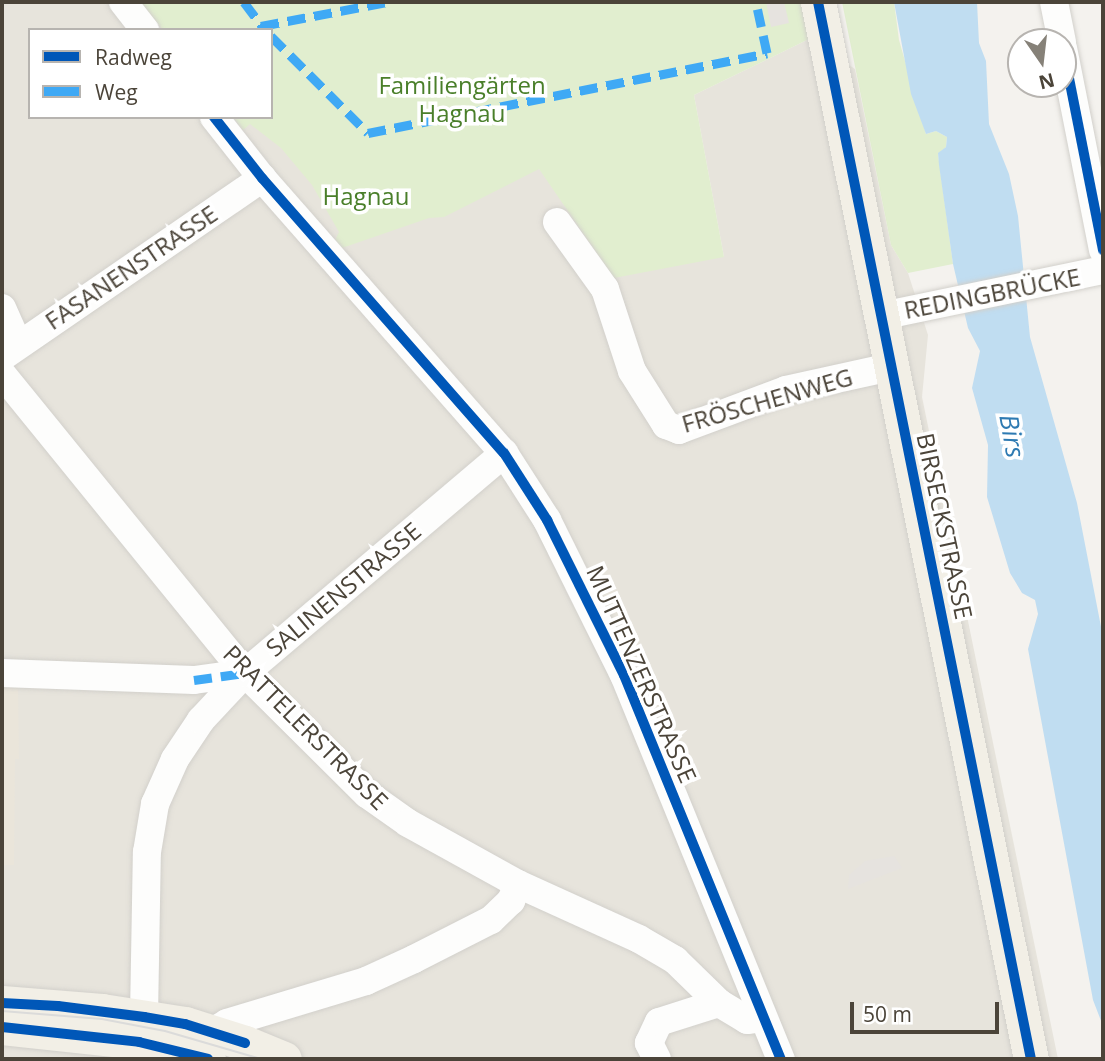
<!DOCTYPE html>
<meta charset="utf-8">
<style>
body{margin:0}
#map{position:relative;width:1105px;height:1061px;overflow:hidden;background:#f4f2ee;font-family:"Open Sans",sans-serif}
div>[style]{position:absolute}
[style*='--x']{left:calc(var(--x)*1px);top:calc(var(--y)*1px);width:calc(var(--w)*1px);rotate:calc(var(--a)*1deg)}
.residential>*{inset:0;background:#e7e4dc}
.education>*{inset:0;background:#eae5da}
.green>*{inset:0;background:#e1eecf}
.parking>*{inset:0;background:#e6e3df}
.water>*{inset:0;background:#c0ddf1}
.roads{filter:drop-shadow(0 0 2px #d2d0cb) drop-shadow(0 0 2px #d2d0cb)}
.minor>*{height:28px;margin:-14px;padding:0 14px;transform-origin:14px;border-radius:14px;background:#fdfdfc}
.major>*{height:35px;margin:-17.5px;padding:0 17.5px;transform-origin:17.5px;border-radius:17.5px;background:#f2efe6}
.tram>*{height:2px;margin:-1px;padding:0 1px;transform-origin:1px;border-radius:1px;background:#dbdbda}
.quiet>*{height:9px;margin-top:-4.5px;transform-origin:0;background:repeating-linear-gradient(90deg,#3fa9f5 0 18px,transparent 0 27px)}
.cycleway>*{height:10px;margin:-5px;padding:0 5px;transform-origin:5px;border-radius:5px;background:#0057b8}
span{translate:-50% -50%;white-space:nowrap;text-align:center;line-height:1.15;-webkit-text-stroke:7px #fff;paint-order:stroke}
.park-label{font-size:24px;color:#4a7f2a}
.street-label{font-size:24px;color:#4b4439}
.water-label{font-size:26px;color:#2e7ab2;font-style:italic}
.frame{position:absolute;inset:0;border:4px solid #4b4439;pointer-events:none}
.legend{position:absolute;left:28px;top:28px;width:245px;height:91px;box-sizing:border-box;background:#fff;border:2px solid #b7b4b0;margin:0;padding:9px 12px;list-style:none;font-size:21px;color:#4b4439}
.legend li{display:flex;align-items:center;gap:14px;height:35px}
.legend b{width:35px;border:2px solid #b7b4b0}
.north{position:absolute;left:1007px;top:28px;width:70px;height:70px;box-sizing:border-box;background:#fff;border:2px solid #b7b4b0;border-radius:50%;rotate:166deg;font-size:19px;font-weight:700;line-height:28px;text-align:center;color:#4b4439}
.north::after{content:'';display:block;margin:auto;width:24px;height:32px;background:#868178;clip-path:polygon(50% 0,100% 100%,50% 72%,0 100%)}
.scale{position:absolute;left:850px;top:1002px;width:149px;height:32px;box-sizing:border-box;border:4px solid #4b4439;border-top:0;padding-left:9px;font-size:21px;line-height:24px;white-space:nowrap;color:#4b4439;-webkit-text-stroke:5px #fff;paint-order:stroke}
</style>
<div id="map">
<div class="residential">
<i style="clip-path:polygon(2px 2px,239px 2px,260px 30px,30px 30px,30px 117px,271px 117px,539px 169px,724px 257px,694px 95px,809px 39px,855px 69px,891px 245px,908px 273px,928px 335px,922px 397px,1058px 1059px,2px 1059px)"></i>
</div>
<div class="education">
<i style="clip-path:polygon(2px 685px,18px 686px,19px 759px,15px 759px,14px 865px,2px 865px)"></i>
</div>
<div class="green">
<i style="clip-path:polygon(140px 2px,802px 2px,809px 39px,694px 95px,724px 257px,614px 278px,539px 169px,444px 217px,429px 218px,342px 248px,335px 240px,339px 232px,312px 185px,281px 148px,250px 124px,243px 130px,233px 117px,271px 117px,271px 30px,163px 30px)"></i>
<i style="clip-path:polygon(842px 2px,894px 2px,899px 40px,926px 134px,936px 131px,947px 137px,946px 147px,938px 154px,953px 264px,908px 273px,891px 245px)"></i>
</div>
<div class="parking">
<i style="clip-path:polygon(766px 2px,784px 2px,789px 23px,771px 27px)"></i>
<i style="clip-path:polygon(894px 856px,902px 868px,848px 889px,849px 875px,865px 861px)"></i>
</div>
<div class="water">
<i style="clip-path:polygon(894px 2px,977px 2px,979px 43px,986px 61px,989px 124px,1009px 174px,1018px 216px,1030px 337px,1077px 503px,1103px 637px,1103px 1026px,1093px 1000px,1028px 649px,1038px 614px,1035px 600px,1022px 593px,1010px 573px,987px 497px,988px 445px,972px 388px,980px 351px,968px 328px,953px 264px,939px 165px,938px 153px,946px 147px,947px 137px,936px 131px,926px 134px,911px 94px)"></i>
</div>
<div class="roads">
<div class="minor">
<i style="--x:123;--y:2;--w:36;--a:52"></i>
<i style="--x:1054;--y:2;--w:41;--a:78.7"></i>
<i style="--x:1063;--y:48;--w:206;--a:78.8"></i>
<i style="--x:214;--y:117;--w:78;--a:51.8"></i>
<i style="--x:262;--y:178;--w:366;--a:48.7"></i>
<i style="--x:504;--y:453;--w:80;--a:57.3"></i>
<i style="--x:547;--y:520;--w:173;--a:63.6"></i>
<i style="--x:624;--y:675;--w:415;--a:67.8"></i>
<i style="--x:557;--y:222;--w:82;--a:54.4"></i>
<i style="--x:605;--y:289;--w:86;--a:71.8"></i>
<i style="--x:632;--y:371;--w:64;--a:57.8"></i>
<i style="--x:666;--y:425;--w:14;--a:21"></i>
<i style="--x:679;--y:430;--w:114;--a:-20.5"></i>
<i style="--x:786;--y:390;--w:107;--a:-12.4"></i>
<i style="--x:2;--y:308;--w:39;--a:66"></i>
<i style="--x:881;--y:316;--w:227;--a:-11.7"></i>
<i style="--x:2;--y:357;--w:316;--a:-34.5"></i>
<i style="--x:2;--y:374;--w:385;--a:50.9"></i>
<i style="--x:245;--y:673;--w:172;--a:44.8"></i>
<i style="--x:367;--y:794;--w:50;--a:35.3"></i>
<i style="--x:408;--y:823;--w:126;--a:29"></i>
<i style="--x:518;--y:884;--w:133;--a:24.4"></i>
<i style="--x:639;--y:939;--w:42;--a:30.3"></i>
<i style="--x:675;--y:960;--w:62;--a:44.3"></i>
<i style="--x:719;--y:1003;--w:33;--a:31"></i>
<i style="--x:747;--y:1020;--w:16;--a:-7"></i>
<i style="--x:2;--y:673;--w:192;--a:2.1"></i>
<i style="--x:194;--y:680;--w:51;--a:-7.8"></i>
<i style="--x:206;--y:1043;--w:13;--a:-61"></i>
<i style="--x:212;--y:1032;--w:17;--a:-31"></i>
<i style="--x:227;--y:1023;--w:145;--a:-16.8"></i>
<i style="--x:366;--y:981;--w:53;--a:-24.6"></i>
<i style="--x:414;--y:959;--w:86;--a:-26.9"></i>
<i style="--x:491;--y:920;--w:28;--a:-44"></i>
<i style="--x:511;--y:901;--w:18;--a:-68"></i>
<i style="--x:133;--y:1059;--w:43;--a:-75.3"></i>
<i style="--x:144;--y:1017;--w:165;--a:-89"></i>
<i style="--x:147;--y:852;--w:49;--a:-80.5"></i>
<i style="--x:155;--y:804;--w:49;--a:-66"></i>
<i style="--x:175;--y:759;--w:47;--a:-56.3"></i>
<i style="--x:201;--y:720;--w:64;--a:-46.9"></i>
<i style="--x:245;--y:673;--w:340;--a:-40.3"></i>
<i style="--x:657;--y:1059;--w:18;--a:-117"></i>
<i style="--x:649;--y:1043;--w:23;--a:-65"></i>
<i style="--x:659;--y:1022;--w:63;--a:-17.6"></i>
</div>
<div class="major">
<i style="--x:818;--y:2;--w:1078;--a:78.61"></i>
<i style="--x:2;--y:1003;--w:100;--a:4.6"></i>
<i style="--x:102;--y:1011;--w:84;--a:8.9"></i>
<i style="--x:185;--y:1024;--w:63;--a:17.6"></i>
<i style="--x:245;--y:1043;--w:42;--a:22.3"></i>
<i style="--x:2;--y:1027;--w:138;--a:6.2"></i>
<i style="--x:139;--y:1042;--w:71;--a:13.8"></i>
</div>
</div>
<div class="tram">
<i style="--x:2;--y:1011;--w:100;--a:4.6"></i>
<i style="--x:102;--y:1019;--w:64;--a:10.8"></i>
<i style="--x:165;--y:1031;--w:100;--a:16.3"></i>
</div>
<div class="quiet">
<i style="--x:244;--y:2;--w:35;--a:53"></i>
<i style="--x:261;--y:26;--w:128;--a:-10.8"></i>
<i style="--x:271;--y:36;--w:137;--a:45"></i>
<i style="--x:368;--y:133;--w:407;--a:-11.3"></i>
<i style="--x:767;--y:53;--w:52;--a:-102.2"></i>
<i style="--x:194;--y:680;--w:51;--a:-7.8"></i>
</div>
<div class="cycleway">
<i style="--x:818;--y:2;--w:1078;--a:78.61"></i>
<i style="--x:1063;--y:48;--w:206;--a:78.8"></i>
<i style="--x:214;--y:117;--w:78;--a:51.8"></i>
<i style="--x:262;--y:178;--w:366;--a:48.7"></i>
<i style="--x:504;--y:453;--w:80;--a:57.3"></i>
<i style="--x:547;--y:520;--w:173;--a:63.6"></i>
<i style="--x:624;--y:675;--w:415;--a:67.8"></i>
<i style="--x:2;--y:1003;--w:56;--a:3.1"></i>
<i style="--x:58;--y:1006;--w:87;--a:7.3"></i>
<i style="--x:144;--y:1017;--w:42;--a:9.7"></i>
<i style="--x:185;--y:1024;--w:63;--a:17.6"></i>
<i style="--x:2;--y:1027;--w:138;--a:6.2"></i>
<i style="--x:139;--y:1042;--w:71;--a:13.8"></i>
</div>
<div class="park-label">
<span style="left:462px;top:99px">Familiengärten<br>Hagnau</span>
<span style="left:366px;top:196px">Hagnau</span>
</div>
<div class="street-label">
<span style="left:131px;top:267px;rotate:-34deg">FASANENSTRASSE</span>
<span style="left:992px;top:293px;rotate:-11deg">REDINGBRÜCKE</span>
<span style="left:767px;top:400px;rotate:-16deg">FRÖSCHENWEG</span>
<span style="left:945px;top:526px;rotate:78deg">BIRSECKSTRASSE</span>
<span style="left:343px;top:589px;rotate:-40deg">SALINENSTRASSE</span>
<span style="left:642px;top:674px;rotate:66deg">MUTTENZERSTRASSE</span>
<span style="left:306px;top:727px;rotate:45deg">PRATTELERSTRASSE</span>
</div>
<div class="water-label">
<span style="left:1012px;top:436px;rotate:80deg">Birs</span>
</div>
<div class="frame"></div>
<ul class="legend">
<li><b style="height:9px;background:#0057b8"></b>Radweg</li>
<li><b style="height:9px;background:#3fa9f5"></b>Weg</li>
</ul>
<div class="north">N</div>
<div class="scale">50 m</div>
</div>
